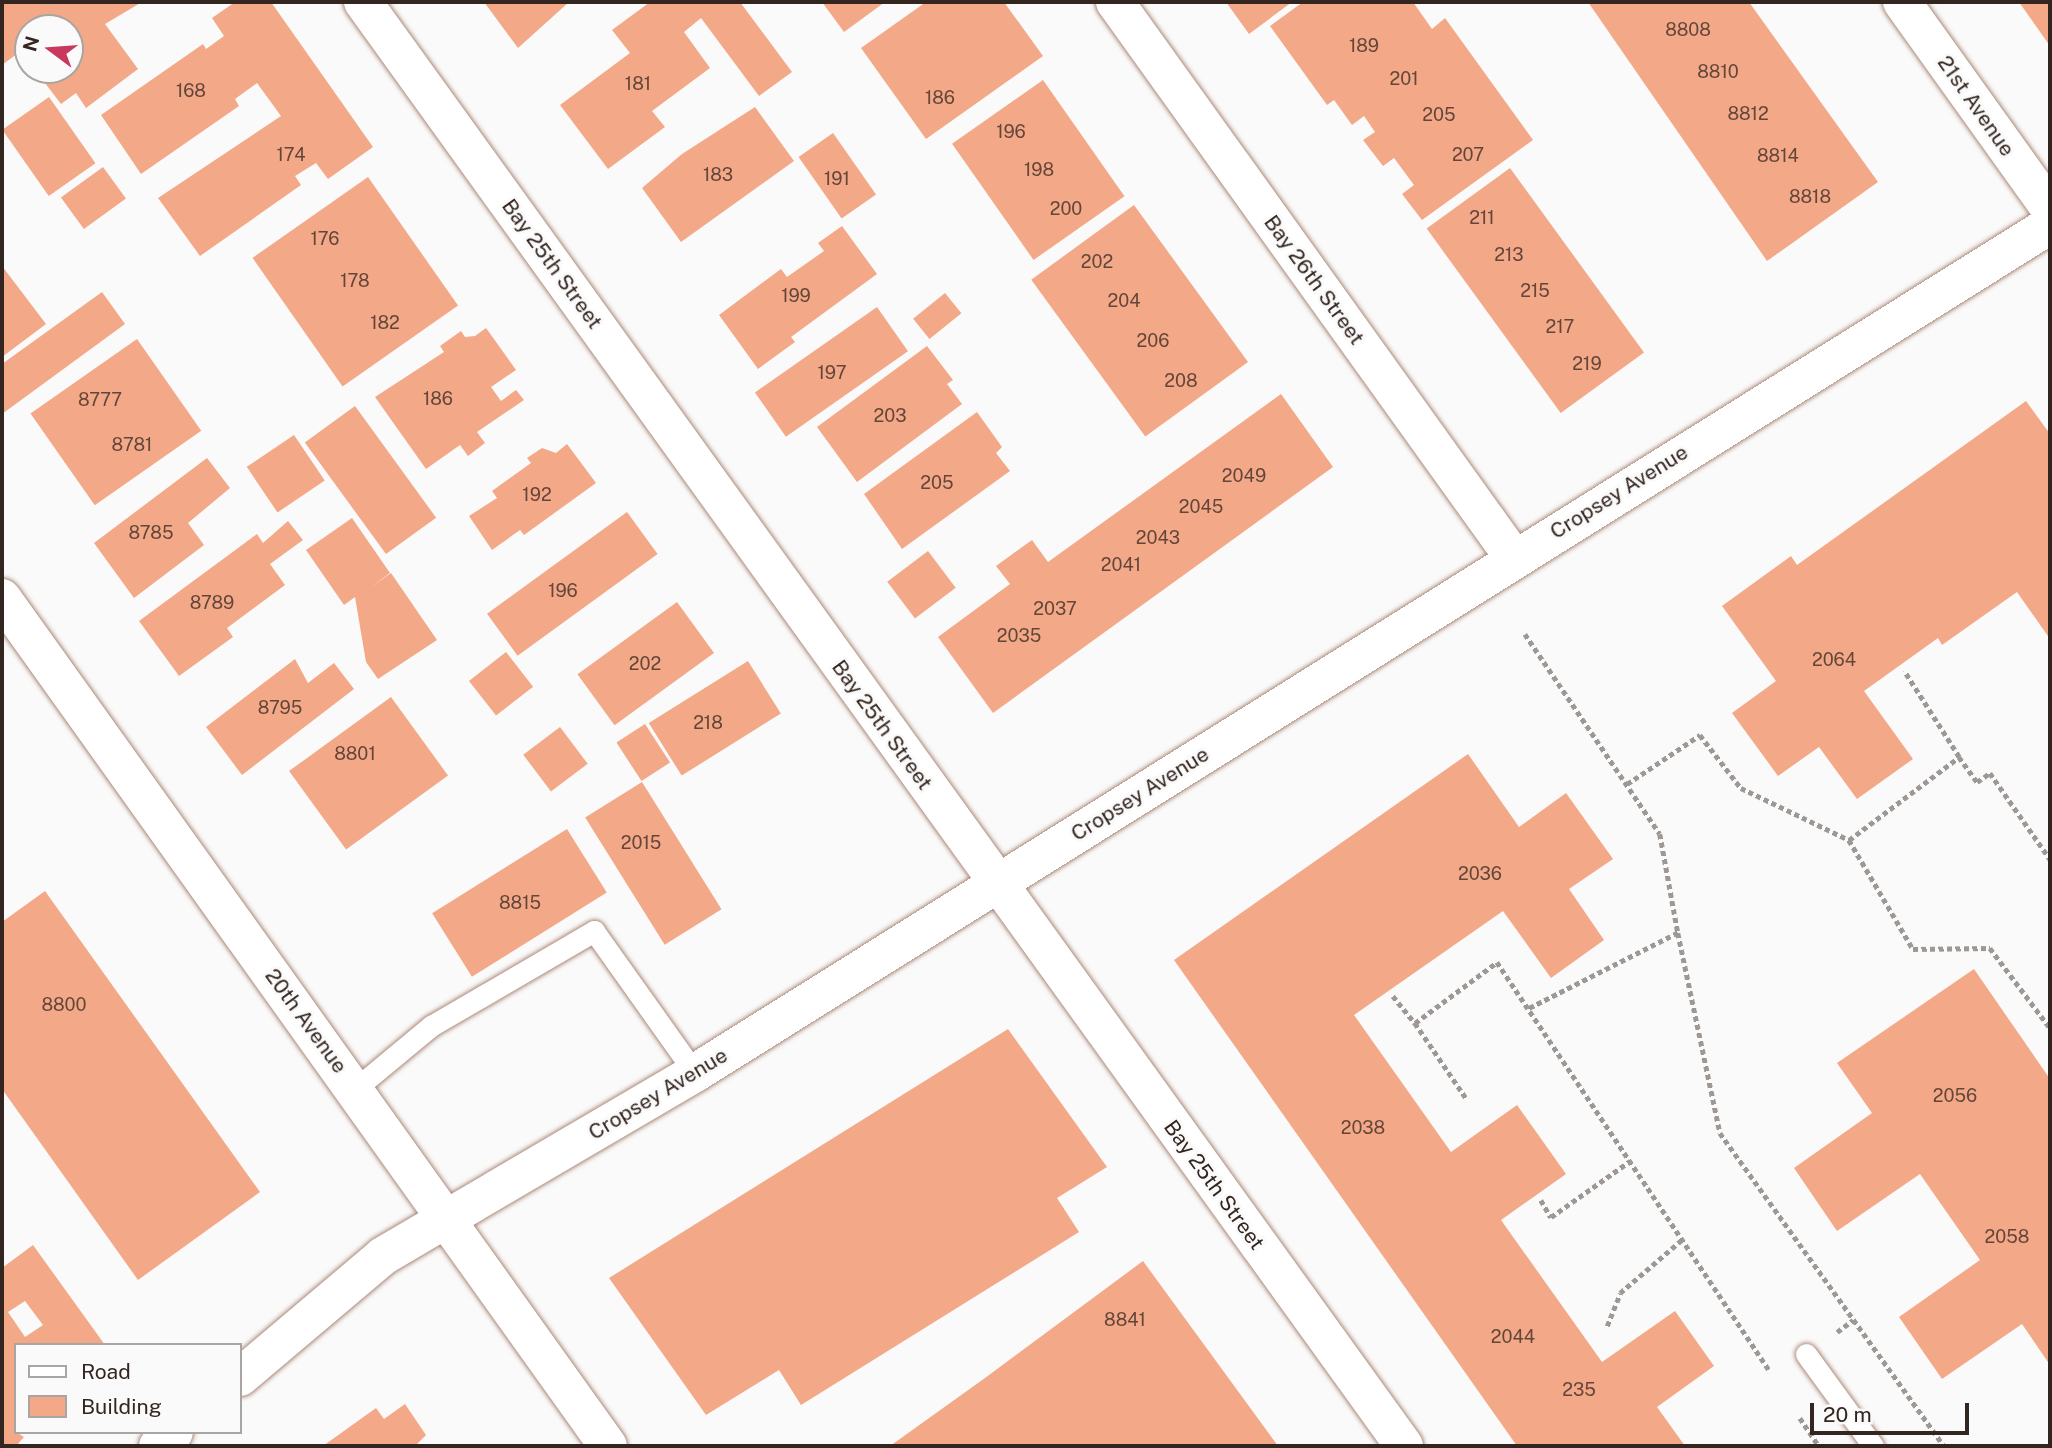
<!DOCTYPE html>
<style>
body{margin:0}
#map{position:relative;width:2052px;height:1448px;overflow:hidden;background:#fafafa;font-family:"Public Sans",sans-serif}
div>[style]{position:absolute}
[style*='--x']{left:calc(var(--x)*1px);top:calc(var(--y)*1px);width:calc(var(--w)*1px);rotate:calc(var(--a)*1deg)}
.building>*{inset:0;background:#f3a887;transform-origin:0 0}
.path>*{height:4.5px;margin-top:-2.25px;transform-origin:0;background:repeating-linear-gradient(90deg,#9e9895 0 5px,transparent 0 8.5px)}
.roads{filter:drop-shadow(0 0 2px #ac897a) drop-shadow(0 0 2px #ac897a)}
.service>*{height:21px;margin:-10.5px;padding:0 10.5px;transform-origin:10.5px;border-radius:10.5px;background:#fff}
.minor>*{height:38px;margin:-19px;padding:0 19px;transform-origin:19px;border-radius:19px;background:#fff}
.tertiary>*{height:38px;margin:-19px;padding:0 19px;transform-origin:19px;border-radius:19px;background:#fff}
.secondary>*{height:38px;margin:-19px;padding:0 19px;transform-origin:19px;border-radius:19px;background:#fff}
span{translate:-50% -50%;white-space:nowrap;text-align:center;line-height:1.15;-webkit-text-stroke:6px #fafafa;paint-order:stroke}
.number-label{font-size:18px;color:#634639}
.number-label span{-webkit-text-stroke-width:0}
.street-label{font-size:21px;color:#33251f}
.frame{position:absolute;inset:0;border:4px solid #33251f;pointer-events:none}
.legend{position:absolute;left:14px;top:1343px;width:228px;height:91px;box-sizing:border-box;background:#fafafa;border:2px solid #aaa5a2;margin:0;padding:9px 12px;list-style:none;font-size:21px;color:#33251f}
.legend li{display:flex;align-items:center;gap:14px;height:35px}
.legend b{width:35px;border:2px solid #aaa5a2}
.north{position:absolute;left:14px;top:14px;width:70px;height:70px;box-sizing:border-box;background:#fafafa;border:2px solid #aaa5a2;border-radius:50%;rotate:286deg;font-size:19px;font-weight:700;line-height:28px;text-align:center;color:#33251f}
.north::after{content:'';display:block;margin:auto;width:24px;height:32px;background:#c9395d;clip-path:polygon(50% 0,100% 100%,50% 72%,0 100%)}
.scale{position:absolute;left:1810px;top:1403px;width:159px;height:32px;box-sizing:border-box;border:4px solid #33251f;border-top:0;padding-left:9px;font-size:21px;line-height:24px;white-space:nowrap;color:#33251f;-webkit-text-stroke:5px #fafafa;paint-order:stroke}
</style>
<div id="map">
<div class="building">
<i style="clip-path:polygon(2px 2px,142px 2px,105px 24px,138px 69px,86px 108px,76px 93px,61px 104px,35px 70px,70px 70px,70px 28px,28px 28px,28px 60px,21px 51px,2px 65px)"></i>
<i style="clip-path:polygon(235px 2px,271px 2px,373px 147px,328px 179px,316px 163px,295px 176px,301px 185px,200px 256px,158px 198px,281px 116px,257px 83px,235px 99px,239px 106px,141px 174px,101px 115px,203px 44px,206px 49px,224px 36px,212px 18px)"></i>
<i style="clip-path:polygon(484px 2px,569px 2px,518px 48px)"></i>
<i style="clip-path:polygon(650px 2px,740px 2px,792px 72px,759px 96px,701px 18px,684px 32px,710px 68px,652px 111px,665px 127px,608px 169px,560px 105px,630px 53px,612px 30px)"></i>
<i style="clip-path:polygon(822px 2px,885px 2px,844px 32px)"></i>
<i style="clip-path:polygon(926px 2px,1004px 2px,1043px 56px,926px 139px,861px 48px)"></i>
<i style="clip-path:polygon(1226px 2px,1292px 2px,1249px 34px)"></i>
<i style="clip-path:polygon(1303px 2px,1413px 2px,1432px 29px,1445px 18px,1533px 140px,1422px 220px,1402px 194px,1414px 185px,1394px 158px,1383px 166px,1363px 140px,1375px 132px,1364px 116px,1352px 125px,1334px 100px,1327px 105px,1270px 26px)"></i>
<i style="clip-path:polygon(1588px 2px,1749px 2px,1878px 182px,1767px 261px)"></i>
<i style="clip-path:polygon(2019px 2px,2050px 2px,2050px 46px)"></i>
<i style="left:1043px;top:80px;width:142px;height:111px;rotate:55deg"></i>
<i style="left:49px;top:97px;width:81px;height:57px;rotate:55deg"></i>
<i style="clip-path:polygon(755px 107px,794px 161px,681px 242px,642px 188px,682px 154px)"></i>
<i style="left:833px;top:133px;width:75px;height:42px;rotate:55deg"></i>
<i style="left:103px;top:167px;width:39px;height:52px;rotate:54deg"></i>
<i style="left:1510px;top:168px;width:228px;height:103px;rotate:54deg"></i>
<i style="left:368px;top:177px;width:157px;height:141px;rotate:55deg"></i>
<i style="left:1134px;top:205px;width:194px;height:127px;rotate:54deg"></i>
<i style="clip-path:polygon(842px 226px,877px 274px,791px 337px,795px 342px,758px 369px,719px 315px,781px 269px,787px 277px,824px 251px,818px 243px)"></i>
<i style="clip-path:polygon(2px 266px,46px 324px,2px 357px)"></i>
<i style="clip-path:polygon(102px 292px,125px 324px,2px 414px,2px 364px)"></i>
<i style="left:945px;top:293px;width:26px;height:41px;rotate:51deg"></i>
<i style="left:877px;top:307px;width:54px;height:149px;rotate:55deg"></i>
<i style="clip-path:polygon(486px 328px,516px 370px,491px 387px,501px 401px,516px 390px,524px 400px,477px 432px,485px 443px,468px 456px,460px 445px,426px 469px,375px 397px,444px 352px,440px 346px,461px 331px,465px 337px,475px 336px)"></i>
<i style="left:137px;top:339px;width:112px;height:130px;rotate:55deg"></i>
<i style="clip-path:polygon(927px 346px,953px 380px,947px 384px,962px 404px,857px 482px,817px 427px)"></i>
<i style="clip-path:polygon(1281px 394px,1333px 467px,993px 713px,938px 637px,1010px 584px,996px 566px,1032px 540px,1048px 562px)"></i>
<i style="clip-path:polygon(2026px 401px,2050px 434px,2050px 639px,2017px 592px,1942px 645px,1938px 638px,1864px 691px,1913px 759px,1857px 799px,1819px 747px,1778px 776px,1732px 713px,1776px 681px,1722px 606px,1791px 556px,1797px 565px)"></i>
<i style="left:355px;top:406px;width:138px;height:62px;rotate:54deg"></i>
<i style="clip-path:polygon(977px 412px,1002px 447px,996px 453px,1010px 471px,902px 549px,864px 494px)"></i>
<i style="left:294px;top:435px;width:55px;height:57px;rotate:56deg"></i>
<i style="clip-path:polygon(567px 444px,596px 483px,524px 535px,520px 530px,492px 550px,469px 516px,497px 498px,492px 491px,531px 463px,527px 458px,542px 448px,556px 453px)"></i>
<i style="clip-path:polygon(207px 458px,230px 488px,188px 523px,204px 545px,134px 598px,94px 543px)"></i>
<i style="left:627px;top:512px;width:52px;height:173px;rotate:54deg"></i>
<i style="clip-path:polygon(352px 518px,390px 573px,370px 588px,391px 573px,437px 640px,378px 679px,366px 662px,355px 597px,344px 605px,306px 550px)"></i>
<i style="clip-path:polygon(288px 521px,303px 540px,270px 564px,285px 585px,227px 628px,233px 637px,179px 676px,139px 621px,257px 534px,263px 543px)"></i>
<i style="left:928px;top:551px;width:46px;height:51px;rotate:53deg"></i>
<i style="left:677px;top:602px;width:63px;height:123px;rotate:54deg"></i>
<i style="left:506px;top:652px;width:44px;height:47px;rotate:52deg"></i>
<i style="clip-path:polygon(295px 659px,308px 683px,334px 663px,354px 689px,242px 775px,206px 727px)"></i>
<i style="left:748px;top:661px;width:62px;height:117px;rotate:58deg"></i>
<i style="left:391px;top:697px;width:97px;height:126px;rotate:54deg"></i>
<i style="left:645px;top:724px;width:46px;height:34px;rotate:57deg"></i>
<i style="left:560px;top:727px;width:46px;height:46px;rotate:53deg"></i>
<i style="clip-path:polygon(1468px 754px,1519px 827px,1566px 793px,1613px 859px,1569px 889px,1604px 940px,1551px 978px,1503px 911px,1354px 1015px,1451px 1152px,1517px 1105px,1566px 1174px,1501px 1220px,1602px 1362px,1675px 1311px,1714px 1366px,1657px 1407px,1685px 1446px,1517px 1446px,1174px 960px)"></i>
<i style="left:642px;top:782px;width:150px;height:67px;rotate:58deg"></i>
<i style="left:567px;top:829px;width:75px;height:159px;rotate:58deg"></i>
<i style="clip-path:polygon(45px 891px,260px 1192px,138px 1280px,2px 1089px,2px 922px)"></i>
<i style="clip-path:polygon(1974px 969px,2050px 1079px,2050px 1365px,2022px 1324px,1942px 1379px,1899px 1317px,1980px 1260px,1920px 1174px,1837px 1231px,1794px 1168px,1872px 1113px,1837px 1063px)"></i>
<i style="clip-path:polygon(1008px 1029px,1107px 1167px,1057px 1198px,1079px 1232px,801px 1405px,779px 1370px,706px 1415px,609px 1278px)"></i>
<i style="clip-path:polygon(evenodd,33px 1245px,105px 1345px,16px 1345px,16px 1432px,24px 1437px,16px 1446px,2px 1446px,2px 1268px,33px 1245px,25px 1301px,43px 1325px,25px 1337px,8px 1312px,25px 1301px)"></i>
<i style="clip-path:polygon(1143px 1261px,1278px 1446px,890px 1446px,985px 1378px)"></i>
<i style="clip-path:polygon(405px 1404px,426px 1435px,415px 1446px,323px 1446px,376px 1408px,384px 1419px)"></i>
</div>
<div class="path">
<i style="--x:1525;--y:634;--w:241;--a:56"></i>
<i style="--x:1660;--y:834;--w:101;--a:79.7"></i>
<i style="--x:1678;--y:933;--w:168;--a:153.1"></i>
<i style="--x:1959;--y:757;--w:31;--a:54"></i>
<i style="--x:1977;--y:782;--w:16;--a:-35"></i>
<i style="--x:1990;--y:773;--w:105;--a:55.1"></i>
<i style="--x:1627;--y:784;--w:88;--a:-33.9"></i>
<i style="--x:1700;--y:735;--w:67;--a:52.3"></i>
<i style="--x:1741;--y:788;--w:120;--a:25.7"></i>
<i style="--x:1849;--y:840;--w:126;--a:59.6"></i>
<i style="--x:1913;--y:949;--w:77;--a:-0.7"></i>
<i style="--x:1990;--y:948;--w:100;--a:53.1"></i>
<i style="--x:1849;--y:840;--w:138;--a:-37"></i>
<i style="--x:1959;--y:757;--w:102;--a:-122.6"></i>
<i style="--x:1678;--y:933;--w:204;--a:78.1"></i>
<i style="--x:1720;--y:1133;--w:385;--a:54.4"></i>
<i style="--x:1393;--y:996;--w:35;--a:51"></i>
<i style="--x:1415;--y:1023;--w:102;--a:-36.6"></i>
<i style="--x:1497;--y:962;--w:490;--a:56.3"></i>
<i style="--x:1415;--y:1023;--w:91;--a:55.8"></i>
<i style="--x:1541;--y:1200;--w:20;--a:60"></i>
<i style="--x:1551;--y:1217;--w:97;--a:-35.3"></i>
<i style="--x:1607;--y:1326;--w:35;--a:-68"></i>
<i style="--x:1620;--y:1293;--w:84;--a:-40.7"></i>
<i style="--x:1837;--y:1332;--w:20;--a:-37"></i>
<i style="--x:1800;--y:1418;--w:34;--a:56"></i>
</div>
<div class="roads">
<div class="service">
<i style="--x:355;--y:1089;--w:99;--a:-39.7"></i>
<i style="--x:431;--y:1026;--w:189;--a:-30.2"></i>
<i style="--x:594;--y:931;--w:174;--a:54.6"></i>
<i style="--x:1806;--y:1354;--w:114;--a:53.9"></i>
</div>
<div class="minor">
<i style="--x:363;--y:2;--w:1780;--a:54.21"></i>
<i style="--x:1115;--y:2;--w:684;--a:54.34"></i>
</div>
<div class="tertiary">
<i style="--x:1902;--y:2;--w:254;--a:54.4"></i>
<i style="--x:2;--y:598;--w:1042;--a:54.45"></i>
</div>
<div class="secondary">
<i style="--x:240;--y:1377;--w:187;--a:-40.2"></i>
<i style="--x:383;--y:1256;--w:362;--a:-30.4"></i>
<i style="--x:695;--y:1073;--w:1598;--a:-32.04"></i>
<i style="--x:158;--y:1446;--w:21;--a:-41"></i>
</div>
</div>
<div class="number-label">
<span style="left:1688px;top:30px">8808</span>
<span style="left:1364px;top:46px">189</span>
<span style="left:1718px;top:72px">8810</span>
<span style="left:1404px;top:79px">201</span>
<span style="left:638px;top:84px">181</span>
<span style="left:191px;top:91px">168</span>
<span style="left:940px;top:98px">186</span>
<span style="left:1748px;top:114px">8812</span>
<span style="left:1439px;top:115px">205</span>
<span style="left:1011px;top:132px">196</span>
<span style="left:291px;top:155px">174</span>
<span style="left:1468px;top:155px">207</span>
<span style="left:1778px;top:156px">8814</span>
<span style="left:1039px;top:170px">198</span>
<span style="left:718px;top:175px">183</span>
<span style="left:837px;top:179px">191</span>
<span style="left:1810px;top:197px">8818</span>
<span style="left:1066px;top:209px">200</span>
<span style="left:1482px;top:218px">211</span>
<span style="left:325px;top:239px">176</span>
<span style="left:1509px;top:255px">213</span>
<span style="left:1097px;top:262px">202</span>
<span style="left:355px;top:281px">178</span>
<span style="left:1535px;top:291px">215</span>
<span style="left:796px;top:296px">199</span>
<span style="left:1124px;top:301px">204</span>
<span style="left:385px;top:323px">182</span>
<span style="left:1560px;top:327px">217</span>
<span style="left:1153px;top:341px">206</span>
<span style="left:1587px;top:364px">219</span>
<span style="left:832px;top:373px">197</span>
<span style="left:1181px;top:381px">208</span>
<span style="left:438px;top:399px">186</span>
<span style="left:100px;top:400px">8777</span>
<span style="left:890px;top:416px">203</span>
<span style="left:132px;top:445px">8781</span>
<span style="left:1244px;top:476px">2049</span>
<span style="left:937px;top:483px">205</span>
<span style="left:537px;top:495px">192</span>
<span style="left:1201px;top:507px">2045</span>
<span style="left:151px;top:533px">8785</span>
<span style="left:1158px;top:538px">2043</span>
<span style="left:1121px;top:565px">2041</span>
<span style="left:563px;top:591px">196</span>
<span style="left:212px;top:603px">8789</span>
<span style="left:1055px;top:609px">2037</span>
<span style="left:1019px;top:636px">2035</span>
<span style="left:1834px;top:660px">2064</span>
<span style="left:645px;top:664px">202</span>
<span style="left:280px;top:708px">8795</span>
<span style="left:708px;top:723px">218</span>
<span style="left:355px;top:754px">8801</span>
<span style="left:641px;top:843px">2015</span>
<span style="left:1480px;top:874px">2036</span>
<span style="left:520px;top:903px">8815</span>
<span style="left:64px;top:1005px">8800</span>
<span style="left:1955px;top:1096px">2056</span>
<span style="left:1363px;top:1128px">2038</span>
<span style="left:2007px;top:1237px">2058</span>
<span style="left:1125px;top:1320px">8841</span>
<span style="left:1513px;top:1337px">2044</span>
<span style="left:1579px;top:1390px">235</span>
</div>
<div class="street-label">
<span style="left:1976px;top:106px;rotate:55deg">21st Avenue</span>
<span style="left:552px;top:264px;rotate:54deg">Bay 25th Street</span>
<span style="left:1314px;top:280px;rotate:54deg">Bay 26th Street</span>
<span style="left:1619px;top:492px;rotate:-32deg">Cropsey Avenue</span>
<span style="left:882px;top:725px;rotate:54deg">Bay 25th Street</span>
<span style="left:1140px;top:794px;rotate:-32deg">Cropsey Avenue</span>
<span style="left:306px;top:1021px;rotate:54deg">20th Avenue</span>
<span style="left:658px;top:1094px;rotate:-31deg">Cropsey Avenue</span>
<span style="left:1214px;top:1185px;rotate:54deg">Bay 25th Street</span>
</div>
<div class="frame"></div>
<ul class="legend">
<li><b style="height:9px;background:#fff"></b>Road</li>
<li><b style="height:19px;background:#f3a887"></b>Building</li>
</ul>
<div class="north">N</div>
<div class="scale">20 m</div>
</div>
